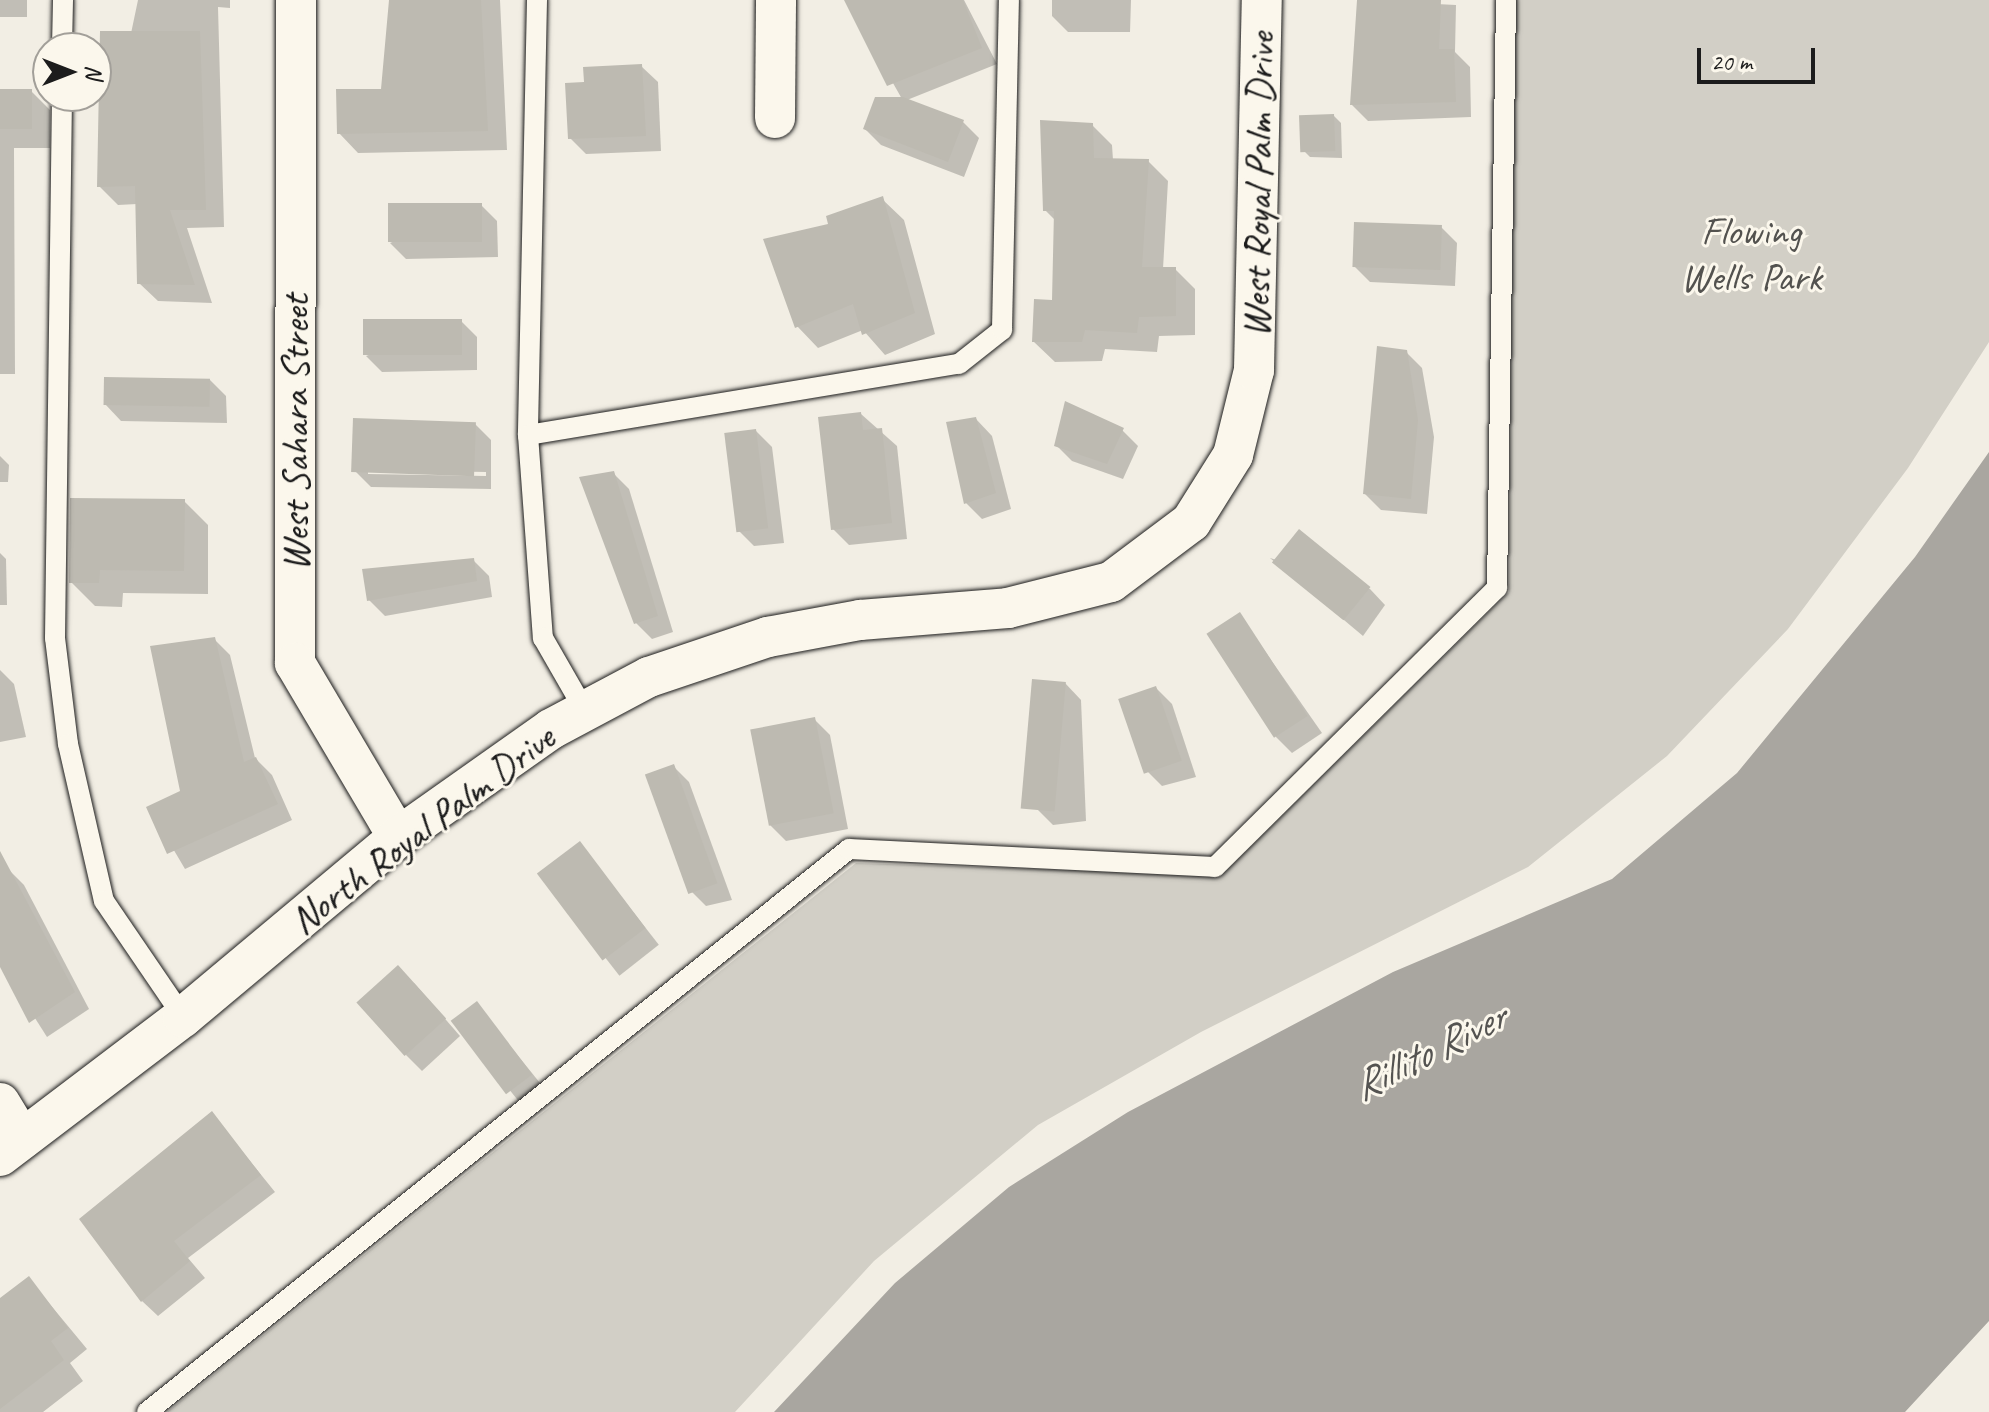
<!DOCTYPE html>
<style>
body{margin:0}
#map{position:relative;width:1989px;height:1412px;overflow:hidden;background:#f2eee4;font-family:Caveat,sans-serif}
div>[style]{position:absolute}
[style*='--x']{left:calc(var(--x)*1px);top:calc(var(--y)*1px);width:calc(var(--w)*1px);rotate:calc(var(--a)*1deg)}
.green>*{inset:0;background:#d2cfc6}
.water>*{inset:0;background:#a9a6a0}
.shadow>*{inset:0;background:#0003;transform-origin:0 0}
.building>*{inset:0;background:#bdbab1;transform-origin:0 0}
.roads{filter:drop-shadow(0 0 2px #1c1c1c) drop-shadow(0 0 2px #1c1c1c)}
.lane>*{height:20px;margin:-10px;padding:0 10px;transform-origin:10px;border-radius:10px;background:#fbf7ec}
.street>*{height:40px;margin:-20px;padding:0 20px;transform-origin:20px;border-radius:20px;background:#fbf7ec}
span{translate:-50% -50%;white-space:nowrap;text-align:center;line-height:1.15;-webkit-text-stroke:6px #fbf7ec;paint-order:stroke}
.street-label{font-size:40px;color:#1c1c1c}
.park-label{font-size:40px;color:#53524f}
.water-label{font-size:42px;color:#545351;font-style:italic}
.north{position:absolute;left:32px;top:32px;width:80px;height:80px;box-sizing:border-box;background:#fbf7ec;border:2px solid #a29f99;border-radius:50%;rotate:90deg;font-size:22px;font-weight:700;line-height:32px;text-align:center;color:#1c1c1c}
.north::after{content:'';display:block;margin:auto;width:28px;height:36px;background:#1c1c1c;clip-path:polygon(50% 0,100% 100%,50% 72%,0 100%)}
.scale{position:absolute;left:1697px;top:48px;width:118px;height:36px;box-sizing:border-box;border:4px solid #1c1c1c;border-top:0;padding-left:10px;font-size:24px;line-height:28px;white-space:nowrap;color:#1c1c1c;-webkit-text-stroke:6px #fbf7ec;paint-order:stroke}
</style>
<div id="map">
<div class="green">
<i style="clip-path:polygon(1514px 0,1989px 0,1989px 342px,1908px 468px,1788px 629px,1667px 756px,1528px 867px,1201px 1032px,1038px 1125px,874px 1261px,735px 1412px,167px 1412px,856px 863px,1222px 875px,1509px 592px)"></i>
</div>
<div class="water">
<i style="clip-path:polygon(1989px 452px,1989px 1321px,1905px 1412px,774px 1412px,895px 1283px,1009px 1187px,1128px 1112px,1393px 972px,1612px 879px,1737px 773px,1915px 557px)"></i>
</div>
<div class="shadow">
<i style="left:0;top:0;width:27px;height:17px"></i>
<i style="clip-path:polygon(138px 0,230px 0,230px 8px,218px 7px,224px 227px,187px 228px,212px 303px,158px 301px,139px 283px,137px 204px,118px 205px,99px 186px)"></i>
<i style="clip-path:polygon(391px 0,500px 0,507px 150px,358px 153px,339px 133px,383px 91px)"></i>
<i style="clip-path:polygon(846px 0,964px 0,997px 64px,907px 100px,963px 122px,979px 138px,964px 177px,881px 145px,865px 129px,902px 99px)"></i>
<i style="clip-path:polygon(1052px 0,1131px 0,1130px 32px,1068px 32px,1052px 16px)"></i>
<i style="clip-path:polygon(1358px 0,1456px 5px,1455px 52px,1470px 67px,1471px 117px,1368px 121px,1352px 105px)"></i>
<i style="clip-path:polygon(641px 66px,658px 82px,661px 151px,586px 154px,570px 138px,586px 84px)"></i>
<i style="clip-path:polygon(0 91px,31px 91px,50px 110px,50px 148px,14px 148px,15px 374px,0 374px)"></i>
<i style="clip-path:polygon(1334px 116px,1341px 123px,1342px 158px,1310px 157px,1302px 149px)"></i>
<i style="clip-path:polygon(1092px 125px,1112px 145px,1113px 160px,1148px 161px,1168px 181px,1163px 269px,1175px 269px,1195px 289px,1195px 335px,1159px 336px,1157px 352px,1105px 349px,1102px 361px,1055px 362px,1034px 342px,1054px 302px,1055px 220px,1045px 210px)"></i>
<i style="clip-path:polygon(882px 199px,904px 220px,935px 334px,885px 355px,863px 330px,818px 348px,797px 326px,830px 225px)"></i>
<i style="clip-path:polygon(481px 205px,497px 221px,498px 257px,406px 259px,390px 243px)"></i>
<i style="clip-path:polygon(1441px 227px,1457px 243px,1455px 286px,1370px 282px,1354px 266px)"></i>
<i style="clip-path:polygon(461px 321px,477px 337px,477px 370px,382px 372px,366px 356px)"></i>
<i style="clip-path:polygon(1406px 352px,1422px 368px,1434px 437px,1427px 514px,1381px 510px,1365px 494px)"></i>
<i style="clip-path:polygon(210px 380px,226px 396px,227px 423px,121px 421px,105px 404px)"></i>
<i style="clip-path:polygon(861px 414px,897px 446px,907px 539px,849px 545px,833px 529px)"></i>
<i style="clip-path:polygon(976px 419px,992px 436px,1011px 509px,982px 519px,966px 503px)"></i>
<i style="clip-path:polygon(evenodd,475px 424px,491px 440px,491px 489px,371px 487px,355px 471px,475px 424px,368px 470px,486px 472px,486px 476px,368px 474px,368px 470px)"></i>
<i style="clip-path:polygon(1122px 430px,1138px 446px,1123px 479px,1072px 461px,1056px 445px)"></i>
<i style="clip-path:polygon(756px 431px,772px 447px,784px 543px,754px 546px,738px 530px)"></i>
<i style="clip-path:polygon(0 456px,9px 465px,8px 482px,0 482px)"></i>
<i style="clip-path:polygon(613px 473px,629px 489px,673px 632px,652px 639px,636px 623px)"></i>
<i style="clip-path:polygon(184px 501px,208px 525px,208px 594px,123px 593px,122px 607px,95px 606px,71px 582px)"></i>
<i style="clip-path:polygon(0 553px,6px 559px,7px 605px,0 605px)"></i>
<i style="clip-path:polygon(1270px 558px,1370px 589px,1385px 605px,1363px 636px)"></i>
<i style="clip-path:polygon(473px 560px,489px 576px,492px 597px,385px 616px,369px 600px)"></i>
<i style="clip-path:polygon(1239px 614px,1322px 733px,1292px 753px,1276px 737px)"></i>
<i style="clip-path:polygon(214px 639px,230px 655px,255px 758px,272px 775px,292px 820px,185px 869px,149px 808px,183px 793px)"></i>
<i style="clip-path:polygon(0 670px,14px 684px,26px 737px,0 742px)"></i>
<i style="clip-path:polygon(1065px 683px,1081px 700px,1086px 821px,1053px 825px,1037px 809px)"></i>
<i style="clip-path:polygon(1156px 688px,1172px 704px,1196px 777px,1162px 786px,1146px 770px)"></i>
<i style="clip-path:polygon(814px 719px,830px 735px,848px 829px,786px 841px,770px 825px)"></i>
<i style="clip-path:polygon(673px 766px,689px 782px,732px 900px,706px 906px,690px 890px)"></i>
<i style="left:580px;top:844px;width:128px;height:50px;rotate:52deg"></i>
<i style="clip-path:polygon(8px 869px,24px 885px,89px 1009px,47px 1037px,0 963px,0 874px)"></i>
<i style="clip-path:polygon(414px 983px,460px 1036px,422px 1071px,406px 1055px)"></i>
<i style="left:476px;top:1004px;width:113px;height:28px;rotate:51deg"></i>
<i style="clip-path:polygon(212px 1114px,275px 1192px,188px 1258px,205px 1278px,158px 1316px,142px 1301px)"></i>
<i style="clip-path:polygon(29px 1279px,87px 1349px,70px 1363px,83px 1381px,43px 1412px,0 1412px,0 1300px)"></i>
</div>
<div class="building">
<i style="clip-path:polygon(389px 0,481px 0,488px 131px,337px 134px,336px 89px,381px 89px)"></i>
<i style="clip-path:polygon(844px 0,963px 0,982px 48px,887px 86px)"></i>
<i style="clip-path:polygon(1357px 0,1441px 0,1439px 49px,1454px 49px,1456px 102px,1350px 105px)"></i>
<i style="clip-path:polygon(100px 31px,200px 31px,206px 210px,170px 210px,195px 285px,137px 284px,135px 186px,97px 187px)"></i>
<i style="clip-path:polygon(642px 64px,646px 136px,568px 139px,565px 83px,584px 82px,583px 67px)"></i>
<i style="left:0;top:89px;width:32px;height:40px"></i>
<i style="clip-path:polygon(875px 97px,903px 97px,964px 120px,948px 162px,863px 129px)"></i>
<i style="left:1334px;top:114px;width:37px;height:35px;rotate:88deg"></i>
<i style="clip-path:polygon(1040px 120px,1093px 123px,1094px 158px,1149px 159px,1142px 267px,1176px 267px,1176px 316px,1139px 317px,1137px 333px,1085px 330px,1082px 342px,1032px 342px,1034px 299px,1052px 300px,1054px 211px,1043px 211px)"></i>
<i style="clip-path:polygon(883px 196px,915px 313px,862px 335px,853px 304px,795px 328px,763px 239px,828px 224px,826px 216px)"></i>
<i style="left:482px;top:203px;width:39px;height:94px;rotate:90deg"></i>
<i style="left:1354px;top:222px;width:88px;height:45px;rotate:2deg"></i>
<i style="left:462px;top:319px;width:36px;height:99px;rotate:90deg"></i>
<i style="clip-path:polygon(1377px 346px,1407px 350px,1418px 420px,1411px 499px,1363px 494px)"></i>
<i style="left:104px;top:377px;width:106px;height:28px;rotate:1deg"></i>
<i style="clip-path:polygon(1065px 401px,1124px 428px,1107px 464px,1054px 446px)"></i>
<i style="clip-path:polygon(861px 412px,863px 430px,882px 428px,892px 523px,831px 530px,818px 417px)"></i>
<i style="clip-path:polygon(976px 417px,996px 493px,964px 504px,946px 422px)"></i>
<i style="left:353px;top:418px;width:123px;height:54px;rotate:2deg"></i>
<i style="left:756px;top:429px;width:100px;height:32px;rotate:83deg"></i>
<i style="clip-path:polygon(614px 471px,658px 616px,634px 624px,579px 477px)"></i>
<i style="clip-path:polygon(70px 498px,185px 499px,184px 571px,100px 570px,99px 583px,69px 583px)"></i>
<i style="left:1299px;top:529px;width:92px;height:43px;rotate:39deg"></i>
<i style="clip-path:polygon(474px 558px,477px 581px,367px 601px,362px 569px)"></i>
<i style="left:1240px;top:612px;width:124px;height:40px;rotate:57deg"></i>
<i style="clip-path:polygon(215px 637px,244px 762px,256px 757px,278px 804px,167px 854px,146px 807px,180px 791px,150px 646px)"></i>
<i style="left:1032px;top:679px;width:34px;height:130px;rotate:5deg"></i>
<i style="left:1156px;top:686px;width:79px;height:40px;rotate:71deg"></i>
<i style="left:815px;top:717px;width:98px;height:66px;rotate:79deg"></i>
<i style="left:674px;top:764px;width:127px;height:31px;rotate:70deg"></i>
<i style="left:580px;top:841px;width:109px;height:54px;rotate:53deg"></i>
<i style="clip-path:polygon(0 851px,75px 992px,29px 1023px,0 967px)"></i>
<i style="left:398px;top:965px;width:72px;height:56px;rotate:48deg"></i>
<i style="left:477px;top:1001px;width:92px;height:33px;rotate:53deg"></i>
<i style="clip-path:polygon(212px 1111px,261px 1175px,174px 1241px,190px 1261px,141px 1302px,79px 1219px)"></i>
<i style="clip-path:polygon(29px 1276px,68px 1328px,51px 1341px,64px 1360px,0 1409px,0 1298px)"></i>
</div>
<div class="roads">
<div class="lane">
<i style="--x:537;--y:0;--w:435;--a:91.2"></i>
<i style="--x:528;--y:435;--w:204;--a:85.8"></i>
<i style="--x:543;--y:638;--w:84;--a:60.1"></i>
<i style="--x:62;--y:48;--w:48;--a:-88.8"></i>
<i style="--x:62;--y:96;--w:542;--a:90.74"></i>
<i style="--x:55;--y:638;--w:107;--a:83"></i>
<i style="--x:68;--y:744;--w:161;--a:77.1"></i>
<i style="--x:104;--y:901;--w:140;--a:55.7"></i>
<i style="--x:528;--y:435;--w:437;--a:-9.4"></i>
<i style="--x:959;--y:364;--w:55;--a:-38.3"></i>
<i style="--x:1002;--y:330;--w:330;--a:-88.8"></i>
<i style="--x:147;--y:1412;--w:900;--a:-38.73"></i>
<i style="--x:849;--y:849;--w:366;--a:2.8"></i>
<i style="--x:1215;--y:867;--w:397;--a:-44.7"></i>
<i style="--x:1497;--y:588;--w:588;--a:-89.12"></i>
</div>
<div class="street">
<i style="--x:296;--y:0;--w:663;--a:90.09"></i>
<i style="--x:295;--y:663;--w:202;--a:59.4"></i>
<i style="--x:775;--y:118;--w:118;--a:-89.5"></i>
<i style="--x:0;--y:1103;--w:42;--a:58.6"></i>
<i style="--x:0;--y:1156;--w:230;--a:-37.2"></i>
<i style="--x:183;--y:1017;--w:280;--a:-39.9"></i>
<i style="--x:398;--y:837;--w:187;--a:-35.2"></i>
<i style="--x:551;--y:729;--w:111;--a:-28"></i>
<i style="--x:649;--y:677;--w:126;--a:-18.6"></i>
<i style="--x:768;--y:637;--w:94;--a:-10.5"></i>
<i style="--x:860;--y:620;--w:148;--a:-4.6"></i>
<i style="--x:1008;--y:608;--w:106;--a:-14.2"></i>
<i style="--x:1111;--y:582;--w:100;--a:-36.9"></i>
<i style="--x:1191;--y:522;--w:79;--a:-57.9"></i>
<i style="--x:1233;--y:455;--w:88;--a:-76.1"></i>
<i style="--x:1254;--y:370;--w:370;--a:-88.8"></i>
</div>
</div>
<div class="street-label">
<span style="left:1258px;top:185px;rotate:-89deg">West Royal Palm Drive</span>
<span style="left:295px;top:433px;rotate:-90deg">West Sahara Street</span>
<span style="left:422px;top:829px;rotate:-37deg">North Royal Palm Drive</span>
</div>
<div class="park-label">
<span style="left:1751px;top:254px">Flowing<br>Wells Park</span>
</div>
<div class="water-label">
<span style="left:1429px;top:1052px;rotate:-27deg">Rillito River</span>
</div>
<div class="north">N</div>
<div class="scale">20 m</div>
</div>
